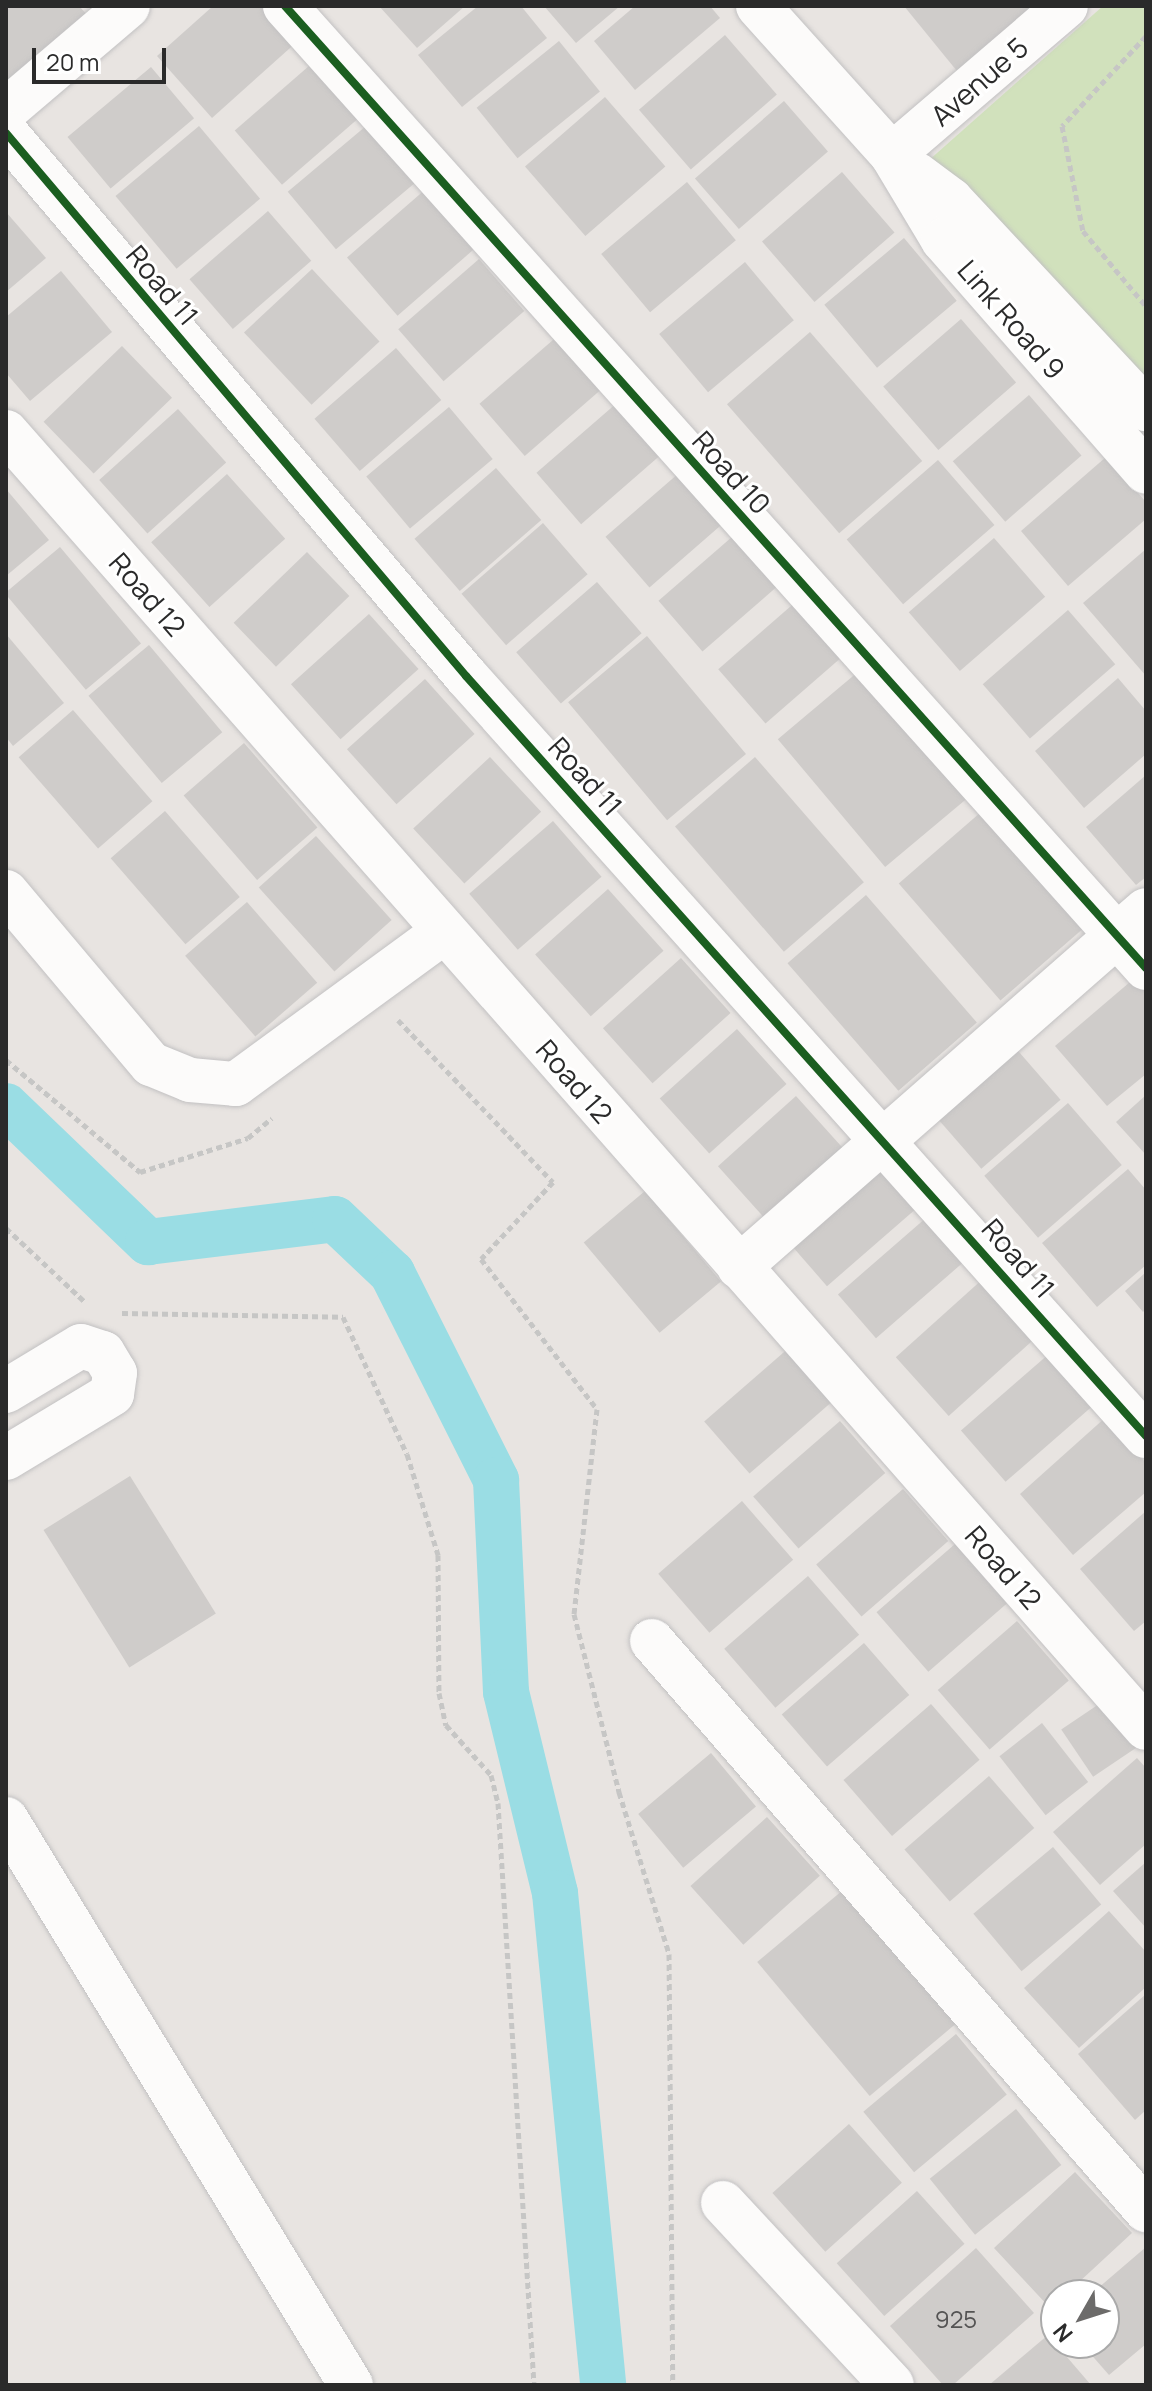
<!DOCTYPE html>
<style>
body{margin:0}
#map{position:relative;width:1152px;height:2391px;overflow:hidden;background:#e8e4e1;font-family:Manrope,sans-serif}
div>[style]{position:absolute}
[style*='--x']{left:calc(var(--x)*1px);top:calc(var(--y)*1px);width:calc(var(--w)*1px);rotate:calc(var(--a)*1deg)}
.green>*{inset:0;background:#d1e1bc}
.canal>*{height:46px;margin:-23px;padding:0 23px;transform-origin:23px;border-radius:23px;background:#9adde4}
.building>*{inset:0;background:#cfccca;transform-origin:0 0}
.path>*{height:5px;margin-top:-2.5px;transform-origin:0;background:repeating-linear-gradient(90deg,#c6c6c5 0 6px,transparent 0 10px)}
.roads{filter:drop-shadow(0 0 2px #c2c1c2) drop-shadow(0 0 2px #c2c1c2)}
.minor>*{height:44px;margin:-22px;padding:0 22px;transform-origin:22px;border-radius:22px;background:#fcfbfa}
.tertiary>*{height:44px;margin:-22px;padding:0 22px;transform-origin:22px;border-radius:22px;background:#fcfbfa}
.secondary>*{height:44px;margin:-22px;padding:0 22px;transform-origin:22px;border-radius:22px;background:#fcfbfa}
.cycleway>*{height:8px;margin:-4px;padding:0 4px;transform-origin:4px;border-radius:4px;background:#1b5e20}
span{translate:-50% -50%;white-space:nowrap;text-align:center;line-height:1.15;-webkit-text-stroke:6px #fff;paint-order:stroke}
.number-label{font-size:24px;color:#545353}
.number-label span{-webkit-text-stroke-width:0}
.street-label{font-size:28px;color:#2a2a2a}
.frame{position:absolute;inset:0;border:8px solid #2a2a2a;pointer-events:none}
.north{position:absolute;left:1040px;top:2279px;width:80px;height:80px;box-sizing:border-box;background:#fff;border:2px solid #aaa;border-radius:50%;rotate:231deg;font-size:22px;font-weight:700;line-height:32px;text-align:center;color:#2a2a2a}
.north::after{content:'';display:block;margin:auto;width:28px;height:36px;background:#6c6b6a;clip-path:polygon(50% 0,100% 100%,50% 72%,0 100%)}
.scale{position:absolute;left:32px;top:48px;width:134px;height:36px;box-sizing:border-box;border:4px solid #2a2a2a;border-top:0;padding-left:10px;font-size:24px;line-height:28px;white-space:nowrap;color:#2a2a2a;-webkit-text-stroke:6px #fff;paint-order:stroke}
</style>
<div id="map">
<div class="green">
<i style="clip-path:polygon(1103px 6px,1146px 6px,1146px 393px,928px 161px)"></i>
</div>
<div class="canal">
<i style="--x:6;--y:1106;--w:197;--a:43.8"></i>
<i style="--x:148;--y:1242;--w:188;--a:-7"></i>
<i style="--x:335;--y:1219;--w:79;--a:43.5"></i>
<i style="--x:392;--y:1273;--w:232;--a:63.3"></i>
<i style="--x:496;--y:1480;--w:212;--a:87.3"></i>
<i style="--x:506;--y:1692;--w:207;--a:76.3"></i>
<i style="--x:555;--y:1893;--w:494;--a:84.4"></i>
</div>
<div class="building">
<i style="clip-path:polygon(6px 6px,79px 6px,92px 20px,6px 83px)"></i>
<i style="clip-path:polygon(213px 6px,268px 6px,299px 40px,212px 118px,157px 56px)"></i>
<i style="clip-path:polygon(379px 6px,465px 6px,417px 48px)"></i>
<i style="clip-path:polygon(478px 6px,521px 6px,547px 38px,462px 107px,418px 55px)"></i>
<i style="clip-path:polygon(544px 6px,620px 6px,576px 43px)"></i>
<i style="clip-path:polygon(635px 6px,710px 6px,720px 18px,635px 90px,594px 41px)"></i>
<i style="clip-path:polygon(904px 6px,1047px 6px,961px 76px)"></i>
<i style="left:725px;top:35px;width:79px;height:114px;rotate:49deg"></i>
<i style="left:559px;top:41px;width:65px;height:106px;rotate:51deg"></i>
<i style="left:317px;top:59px;width:72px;height:109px;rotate:49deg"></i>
<i style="left:151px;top:67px;width:67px;height:109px;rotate:50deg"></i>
<i style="left:605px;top:97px;width:92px;height:106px;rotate:49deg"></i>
<i style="left:784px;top:101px;width:67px;height:118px;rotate:49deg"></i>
<i style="left:372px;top:121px;width:75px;height:110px;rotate:50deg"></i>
<i style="left:199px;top:126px;width:95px;height:109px;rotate:50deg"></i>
<i style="left:842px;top:172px;width:80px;height:106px;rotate:49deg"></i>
<i style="left:687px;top:182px;width:76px;height:112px;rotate:50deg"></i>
<i style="left:427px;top:188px;width:77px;height:106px;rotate:49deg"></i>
<i style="left:268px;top:211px;width:66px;height:104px;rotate:49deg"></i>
<i style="clip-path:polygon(6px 212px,46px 258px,6px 292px)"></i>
<i style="left:904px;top:238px;width:82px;height:104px;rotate:50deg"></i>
<i style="left:479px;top:259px;width:69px;height:107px;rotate:49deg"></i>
<i style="left:745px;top:262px;width:76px;height:112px;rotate:50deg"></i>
<i style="left:312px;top:269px;width:99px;height:93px;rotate:47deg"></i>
<i style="clip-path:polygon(61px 271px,112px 332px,30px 401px,6px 373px,6px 317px)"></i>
<i style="left:961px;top:319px;width:84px;height:103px;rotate:49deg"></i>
<i style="left:810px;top:332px;width:171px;height:110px;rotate:49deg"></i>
<i style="left:561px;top:333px;width:69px;height:108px;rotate:49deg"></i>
<i style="left:122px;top:346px;width:72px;height:109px;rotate:46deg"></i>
<i style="left:396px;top:348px;width:69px;height:108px;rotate:49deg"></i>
<i style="left:1029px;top:395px;width:80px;height:101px;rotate:49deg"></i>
<i style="left:618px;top:402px;width:68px;height:108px;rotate:49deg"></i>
<i style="left:449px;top:407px;width:68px;height:108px;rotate:50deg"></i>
<i style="left:178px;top:409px;width:72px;height:106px;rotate:48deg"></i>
<i style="clip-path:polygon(1106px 457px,1146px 502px,1146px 519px,1068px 586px,1021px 531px)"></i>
<i style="left:938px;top:460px;width:86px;height:121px;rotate:49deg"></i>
<i style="left:687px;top:466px;width:67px;height:108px;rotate:49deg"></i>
<i style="left:496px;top:468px;width:69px;height:108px;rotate:49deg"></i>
<i style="left:227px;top:474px;width:87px;height:102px;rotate:48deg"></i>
<i style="clip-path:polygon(6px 489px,49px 540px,6px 576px)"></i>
<i style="left:543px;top:523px;width:68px;height:108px;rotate:49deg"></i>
<i style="left:740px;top:530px;width:67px;height:108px;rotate:49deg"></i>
<i style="left:994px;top:538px;width:78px;height:113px;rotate:49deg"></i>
<i style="left:60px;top:547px;width:126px;height:72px;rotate:50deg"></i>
<i style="clip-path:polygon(1146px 549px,1146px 676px,1083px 603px)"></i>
<i style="left:307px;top:552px;width:61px;height:102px;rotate:46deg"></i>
<i style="left:597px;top:582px;width:68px;height:107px;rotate:49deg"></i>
<i style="left:799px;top:599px;width:72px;height:107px;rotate:49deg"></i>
<i style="left:1068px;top:610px;width:72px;height:113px;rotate:49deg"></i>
<i style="left:369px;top:614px;width:74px;height:105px;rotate:48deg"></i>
<i style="clip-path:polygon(6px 634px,64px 703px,13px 746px,6px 737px)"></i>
<i style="left:647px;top:636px;width:154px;height:103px;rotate:50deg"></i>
<i style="left:149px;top:645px;width:114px;height:79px;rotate:50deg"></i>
<i style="left:859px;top:671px;width:167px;height:106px;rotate:50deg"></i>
<i style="clip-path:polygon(1118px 678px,1146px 711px,1146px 754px,1084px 808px,1035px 751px)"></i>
<i style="left:425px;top:679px;width:74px;height:105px;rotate:48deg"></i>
<i style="left:73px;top:710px;width:121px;height:72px;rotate:49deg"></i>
<i style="left:244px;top:743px;width:112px;height:80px;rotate:49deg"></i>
<i style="left:490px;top:757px;width:75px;height:105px;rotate:47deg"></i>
<i style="left:755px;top:757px;width:166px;height:106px;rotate:49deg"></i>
<i style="clip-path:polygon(1146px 775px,1146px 877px,1136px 885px,1086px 827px)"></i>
<i style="left:165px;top:811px;width:114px;height:72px;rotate:49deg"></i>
<i style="left:981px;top:812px;width:155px;height:109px;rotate:49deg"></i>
<i style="left:553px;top:821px;width:74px;height:111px;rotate:49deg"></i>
<i style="left:316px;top:836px;width:113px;height:77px;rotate:48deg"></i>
<i style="left:608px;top:889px;width:83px;height:98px;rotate:48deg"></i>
<i style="left:866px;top:895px;width:169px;height:104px;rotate:49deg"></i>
<i style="left:247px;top:902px;width:107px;height:82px;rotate:49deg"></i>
<i style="left:681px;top:958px;width:74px;height:105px;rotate:48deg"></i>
<i style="clip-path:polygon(1137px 976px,1146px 987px,1146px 1074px,1107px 1106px,1055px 1046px)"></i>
<i style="left:737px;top:1029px;width:74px;height:104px;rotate:48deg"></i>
<i style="left:1012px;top:1044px;width:74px;height:105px;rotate:49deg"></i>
<i style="clip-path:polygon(1146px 1095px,1146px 1155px,1116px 1122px)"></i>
<i style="left:796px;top:1096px;width:75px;height:105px;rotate:48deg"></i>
<i style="left:1068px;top:1103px;width:82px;height:111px;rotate:49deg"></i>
<i style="left:878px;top:1165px;width:58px;height:118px;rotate:49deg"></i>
<i style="clip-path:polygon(1128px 1169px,1146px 1190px,1146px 1265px,1097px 1307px,1042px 1243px)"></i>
<i style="left:645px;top:1191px;width:118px;height:80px;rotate:50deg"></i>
<i style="left:927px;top:1217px;width:58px;height:118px;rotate:49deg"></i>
<i style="clip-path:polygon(1146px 1272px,1146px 1309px,1143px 1312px,1125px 1291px)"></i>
<i style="left:985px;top:1277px;width:79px;height:120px;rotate:48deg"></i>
<i style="left:791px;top:1346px;width:69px;height:115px;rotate:49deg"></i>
<i style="left:1050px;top:1353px;width:68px;height:118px;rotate:49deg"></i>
<i style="clip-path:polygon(1106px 1417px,1146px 1463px,1146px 1492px,1073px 1555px,1020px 1494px)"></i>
<i style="left:840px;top:1421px;width:69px;height:115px;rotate:49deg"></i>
<i style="left:130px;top:1476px;width:162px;height:102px;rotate:58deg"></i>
<i style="left:903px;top:1489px;width:69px;height:115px;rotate:49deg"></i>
<i style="left:742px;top:1501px;width:78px;height:111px;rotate:49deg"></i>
<i style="clip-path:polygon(1146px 1511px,1146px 1621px,1134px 1631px,1080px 1569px)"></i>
<i style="left:955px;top:1544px;width:79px;height:104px;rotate:49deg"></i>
<i style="left:808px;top:1576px;width:78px;height:111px;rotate:49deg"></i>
<i style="left:1017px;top:1621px;width:79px;height:105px;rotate:49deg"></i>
<i style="left:864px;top:1643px;width:69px;height:109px;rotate:49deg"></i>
<i style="left:1111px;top:1696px;width:57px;height:60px;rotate:56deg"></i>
<i style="left:931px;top:1704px;width:74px;height:116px;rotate:49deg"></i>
<i style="left:1042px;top:1723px;width:75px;height:54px;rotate:52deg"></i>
<i style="left:711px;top:1753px;width:70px;height:95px;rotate:50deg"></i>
<i style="clip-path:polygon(1137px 1758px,1146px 1768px,1146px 1844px,1100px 1885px,1053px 1832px)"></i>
<i style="left:989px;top:1776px;width:69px;height:112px;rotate:49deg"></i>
<i style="left:767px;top:1817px;width:79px;height:103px;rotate:48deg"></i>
<i style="left:1053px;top:1847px;width:75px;height:104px;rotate:50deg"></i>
<i style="clip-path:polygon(1146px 1862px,1146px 1928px,1113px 1891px)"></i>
<i style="left:843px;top:1890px;width:175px;height:112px;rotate:50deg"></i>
<i style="clip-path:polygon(1109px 1911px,1146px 1952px,1146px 1987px,1079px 2048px,1024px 1988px)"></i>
<i style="clip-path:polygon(1146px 1994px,1146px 2110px,1135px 2120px,1078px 2054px)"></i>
<i style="left:956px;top:2034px;width:79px;height:121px;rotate:50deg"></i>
<i style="left:1016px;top:2109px;width:72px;height:111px;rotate:51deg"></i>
<i style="left:849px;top:2124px;width:79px;height:103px;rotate:48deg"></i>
<i style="clip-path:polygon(1075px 2172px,1132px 2233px,1065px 2295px,1056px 2295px,1051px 2309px,994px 2248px)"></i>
<i style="left:917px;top:2191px;width:71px;height:108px;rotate:48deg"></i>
<i style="clip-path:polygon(1146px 2247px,1146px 2344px,1109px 2375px,1081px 2343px,1104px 2343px,1104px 2295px,1090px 2295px)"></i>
<i style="clip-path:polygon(976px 2248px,1034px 2313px,953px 2385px,943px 2385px,890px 2326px)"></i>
<i style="clip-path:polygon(1048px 2335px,1091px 2385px,989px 2385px)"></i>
</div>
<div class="path">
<i style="--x:1146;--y:36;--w:123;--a:133"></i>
<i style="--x:1062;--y:126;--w:107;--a:78.7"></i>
<i style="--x:1083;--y:231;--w:98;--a:50"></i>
<i style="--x:398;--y:1020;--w:224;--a:46.3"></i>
<i style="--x:553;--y:1182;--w:105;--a:133.1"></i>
<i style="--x:481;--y:1259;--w:190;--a:52.3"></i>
<i style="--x:597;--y:1409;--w:206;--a:96.4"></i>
<i style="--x:574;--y:1614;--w:184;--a:75.8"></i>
<i style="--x:619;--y:1792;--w:170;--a:72.8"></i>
<i style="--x:669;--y:1954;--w:431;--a:89.5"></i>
<i style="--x:6;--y:1060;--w:175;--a:39.9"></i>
<i style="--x:140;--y:1172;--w:113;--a:-17.5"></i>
<i style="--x:248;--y:1138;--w:31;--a:-40"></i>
<i style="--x:6;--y:1228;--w:107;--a:43.1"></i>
<i style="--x:122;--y:1313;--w:221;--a:1"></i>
<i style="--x:343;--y:1317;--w:151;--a:65"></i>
<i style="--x:407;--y:1454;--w:106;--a:72.9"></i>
<i style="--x:438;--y:1555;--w:138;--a:89.6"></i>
<i style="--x:439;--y:1693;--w:33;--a:78"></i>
<i style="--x:446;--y:1725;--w:67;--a:48"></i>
<i style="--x:491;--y:1775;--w:29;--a:76"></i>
<i style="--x:498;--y:1803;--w:583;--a:86.46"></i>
</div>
<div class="roads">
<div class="minor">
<i style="--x:285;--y:6;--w:1291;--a:48.17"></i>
<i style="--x:6;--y:110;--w:160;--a:-40.4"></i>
<i style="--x:6;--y:133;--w:712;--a:49.73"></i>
<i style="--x:466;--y:676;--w:1020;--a:48.18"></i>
<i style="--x:892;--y:155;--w:229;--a:-40.6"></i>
<i style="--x:6;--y:432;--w:1726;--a:48.66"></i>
<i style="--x:6;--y:892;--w:225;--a:49.9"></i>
<i style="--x:151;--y:1064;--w:42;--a:22.3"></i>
<i style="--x:190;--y:1080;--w:46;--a:5"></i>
<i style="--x:236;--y:1084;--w:258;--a:-36.2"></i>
<i style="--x:739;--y:1267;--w:541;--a:-41.26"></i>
<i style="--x:652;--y:1641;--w:754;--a:49.04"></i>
<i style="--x:6;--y:1819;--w:663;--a:58.64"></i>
<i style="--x:723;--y:2203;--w:248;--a:47.1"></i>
</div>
<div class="tertiary">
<i style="--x:6;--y:1391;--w:87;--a:-31"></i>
<i style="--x:81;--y:1346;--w:23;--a:18"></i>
<i style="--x:103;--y:1353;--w:23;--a:59"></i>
<i style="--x:115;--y:1373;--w:21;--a:98"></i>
<i style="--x:112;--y:1394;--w:124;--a:148.9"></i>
</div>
<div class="secondary">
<i style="--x:758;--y:6;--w:200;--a:48"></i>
<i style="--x:892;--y:155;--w:99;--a:59"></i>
<i style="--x:943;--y:240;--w:308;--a:48.8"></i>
<i style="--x:916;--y:174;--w:44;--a:36.6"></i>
<i style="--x:951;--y:200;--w:286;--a:47"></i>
</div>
</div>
<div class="cycleway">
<i style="--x:285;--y:6;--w:1291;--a:48.17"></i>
<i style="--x:6;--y:133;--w:712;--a:49.73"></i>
<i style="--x:466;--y:676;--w:1020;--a:48.18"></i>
</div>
<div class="number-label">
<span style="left:956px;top:2319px">925</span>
</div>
<div class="street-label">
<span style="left:979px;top:81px;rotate:-41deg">Avenue 5</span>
<span style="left:163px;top:285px;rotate:50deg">Road 11</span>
<span style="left:1012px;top:319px;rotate:49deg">Link Road 9</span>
<span style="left:732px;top:472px;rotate:48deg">Road 10</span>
<span style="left:148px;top:594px;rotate:49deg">Road 12</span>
<span style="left:586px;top:776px;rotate:48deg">Road 11</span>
<span style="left:575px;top:1081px;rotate:49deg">Road 12</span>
<span style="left:1019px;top:1258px;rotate:49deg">Road 11</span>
<span style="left:1004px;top:1567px;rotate:49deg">Road 12</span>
</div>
<div class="frame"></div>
<div class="north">N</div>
<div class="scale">20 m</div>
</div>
